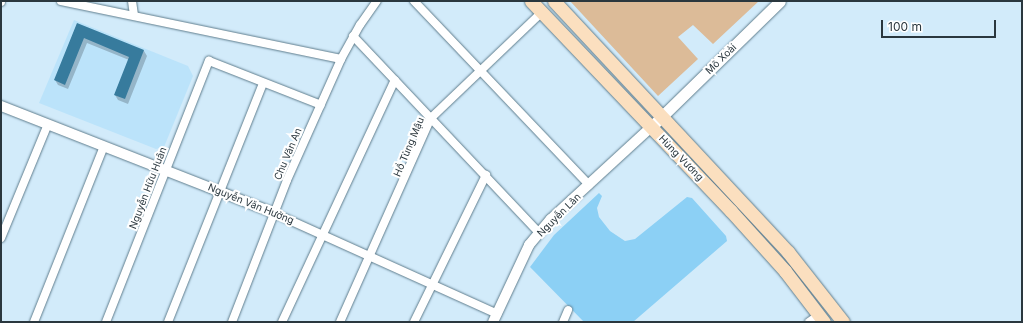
<!DOCTYPE html>
<meta charset="utf-8">
<style>
body{margin:0}
#map{position:relative;width:1023px;height:323px;overflow:hidden;background:#d2ebfa;font-family:Inter,sans-serif}
div>[style]{position:absolute}
[style*='--x']{left:calc(var(--x)*1px);top:calc(var(--y)*1px);width:calc(var(--w)*1px);rotate:calc(var(--a)*1deg)}
.built>*{inset:0;background:#bbe3fa}
.green>*{inset:0;background:#dcbb98}
.water>*{inset:0;background:#8cd0f5}
.shadow>*{inset:0;background:#0003}
.building>*{inset:0;background:#377b9d}
.roads{filter:drop-shadow(0 0 1px #5f7d8d) drop-shadow(0 0 1px #5f7d8d)}
.minor>*{height:8px;margin:-4px;padding:0 4px;transform-origin:4px;border-radius:4px;background:#fff}
.tertiary>*{height:10px;margin:-5px;padding:0 5px;transform-origin:5px;border-radius:5px;background:#fff}
.secondary>*{height:11px;margin:-5.5px;padding:0 5.5px;transform-origin:5.5px;border-radius:5.5px;background:#fff}
.primary>*{height:13px;margin:-6.5px;padding:0 6.5px;transform-origin:6.5px;border-radius:6.5px;background:#fbdfbf}
span{translate:-50% -50%;white-space:nowrap;text-align:center;line-height:1.15;-webkit-text-stroke:4px #fff;paint-order:stroke}
.street-label{font-size:10px;color:#2a373e}
.frame{position:absolute;inset:0;border:2px solid #2a373e;pointer-events:none}
.scale{position:absolute;left:881px;top:20px;width:115px;height:18px;box-sizing:border-box;border:2px solid #2a373e;border-top:0;padding-left:5px;font-size:12px;line-height:14px;white-space:nowrap;color:#2a373e;-webkit-text-stroke:3px #fff;paint-order:stroke}
</style>
<div id="map">
<div class="built">
<i style="clip-path:polygon(74px 20px,188px 66px,193px 76px,164px 147px,156px 149px,39px 103px)"></i>
</div>
<div class="green">
<i style="clip-path:polygon(570px 1px,759px 1px,713px 44px,693px 25px,678px 37px,698px 59px,658px 96px)"></i>
</div>
<div class="water">
<i style="clip-path:polygon(599px 193px,602px 196px,597px 208px,599px 217px,610px 231px,625px 241px,635px 239px,687px 197px,692px 198px,726px 236px,727px 241px,633px 322px,584px 322px,530px 267px,554px 235px)"></i>
</div>
<div class="shadow">
<i style="clip-path:polygon(77px 24px,144px 51px,147px 56px,128px 104px,118px 100px,115px 95px,129px 60px,87px 43px,68px 89px,58px 85px,55px 80px)"></i>
</div>
<div class="building">
<i style="clip-path:polygon(77px 23px,144px 50px,125px 99px,114px 95px,129px 57px,84px 38px,65px 85px,54px 80px)"></i>
</div>
<div class="roads">
<div class="minor">
<i style="--x:61;--y:1;--w:286;--a:11.7"></i>
<i style="--x:132;--y:1;--w:14;--a:82"></i>
<i style="--x:414;--y:1;--w:254;--a:46.4"></i>
<i style="--x:1;--y:2;--w:1;--a:-90"></i>
<i style="--x:353;--y:36;--w:271;--a:46.6"></i>
<i style="--x:276;--y:214;--w:243;--a:24.3"></i>
<i style="--x:1;--y:238;--w:123;--a:-67.6"></i>
<i style="--x:34;--y:322;--w:189;--a:-68.3"></i>
<i style="--x:106;--y:322;--w:281;--a:-68.5"></i>
<i style="--x:209;--y:61;--w:120;--a:21.4"></i>
<i style="--x:168;--y:322;--w:257;--a:-68.3"></i>
<i style="--x:232;--y:322;--w:152;--a:-68.8"></i>
<i style="--x:287;--y:180;--w:133;--a:-65.9"></i>
<i style="--x:341;--y:59;--w:39;--a:-61"></i>
<i style="--x:360;--y:25;--w:29;--a:-55"></i>
<i style="--x:282;--y:322;--w:267;--a:-65"></i>
<i style="--x:340;--y:322;--w:223;--a:-66"></i>
<i style="--x:431;--y:118;--w:153;--a:-43.7"></i>
<i style="--x:414;--y:322;--w:164;--a:-63.9"></i>
<i style="--x:563;--y:322;--w:13;--a:-67"></i>
<i style="--x:809;--y:322;--w:12;--a:-35"></i>
</div>
<div class="tertiary">
<i style="--x:1;--y:106;--w:295;--a:21.4"></i>
<i style="--x:493;--y:322;--w:85;--a:-64.9"></i>
<i style="--x:529;--y:245;--w:34;--a:-50"></i>
<i style="--x:551;--y:219;--w:136;--a:-42.6"></i>
</div>
<div class="secondary">
<i style="--x:651;--y:127;--w:180;--a:-44.3"></i>
</div>
<div class="primary">
<i style="--x:531;--y:1;--w:290;--a:46.4"></i>
<i style="--x:731;--y:211;--w:81;--a:48"></i>
<i style="--x:785;--y:271;--w:64;--a:52.6"></i>
<i style="--x:554;--y:1;--w:343;--a:47"></i>
<i style="--x:788;--y:252;--w:89;--a:51.8"></i>
</div>
</div>
<div class="street-label">
<span style="left:721px;top:59px;rotate:-44deg">Mô Xoài</span>
<span style="left:409px;top:147px;rotate:-67deg">Hồ Tùng Mậu</span>
<span style="left:288px;top:154px;rotate:-67deg">Chu Văn An</span>
<span style="left:681px;top:158px;rotate:46deg">Hùng Vương</span>
<span style="left:148px;top:188px;rotate:-69deg">Nguyễn Hữu Huân</span>
<span style="left:251px;top:204px;rotate:22deg">Nguyễn Văn Hưởng</span>
<span style="left:559px;top:215px;rotate:-45deg">Nguyễn Lân</span>
</div>
<div class="frame"></div>
<div class="scale">100 m</div>
</div>
